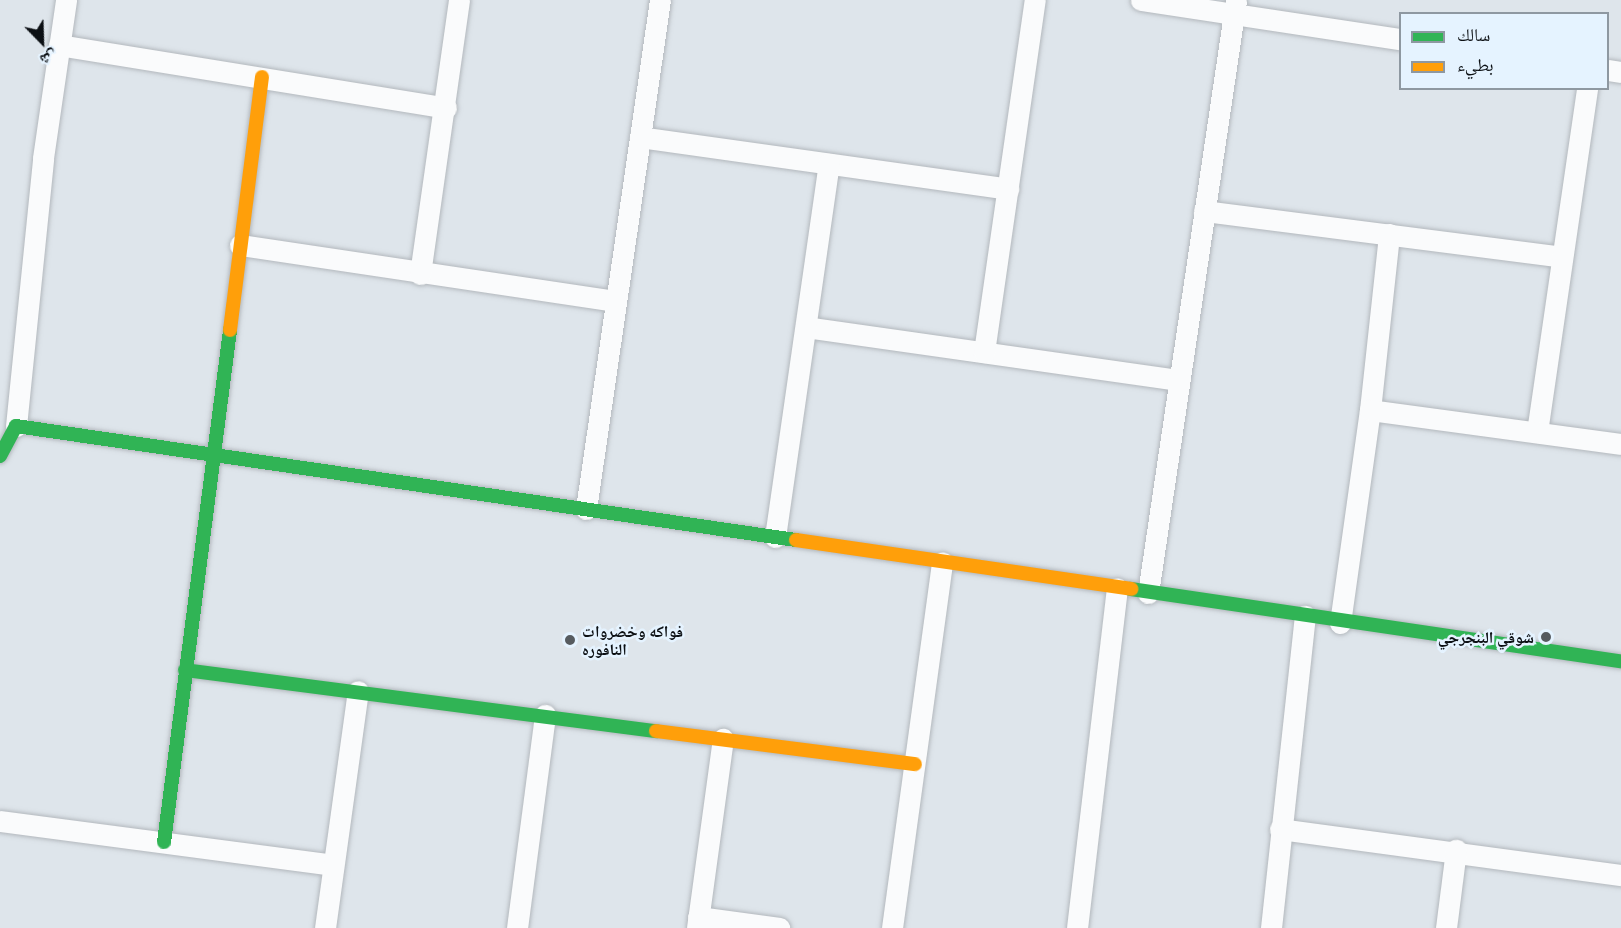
<!DOCTYPE html>
<meta charset="utf-8">
<style>
body{margin:0}
#map{position:relative;width:1621px;height:928px;overflow:hidden;background:#dee5eb;font-family:"IBM Plex Serif","Noto Naskh Arabic",serif}
div>[style]{position:absolute}
[style*='--x']{left:calc(var(--x)*1px);top:calc(var(--y)*1px);width:calc(var(--w)*1px);rotate:calc(var(--a)*1deg)}
.roads{filter:drop-shadow(0 0 2px #b3b8bd) drop-shadow(0 0 2px #b3b8bd)}
.street>*{height:21px;margin:-10.5px;padding:0 10.5px;transform-origin:10.5px;border-radius:10.5px;background:#fafbfc}
.fast>*{height:14px;margin:-7px;padding:0 7px;transform-origin:7px;border-radius:7px;background:#30b455}
.slow>*{height:14px;margin:-7px;padding:0 7px;transform-origin:7px;border-radius:7px;background:#ff9f0a}
.dots>*{width:16px;height:16px;translate:-50% -50%;box-sizing:border-box;border:3px solid #e5f3ff;border-radius:50%}
span{translate:-50% -50%;white-space:nowrap;text-align:center;line-height:1.15;-webkit-text-stroke:5px #e5f3ff;paint-order:stroke}
.poi-label{font-size:16px;color:#0c1014;font-weight:700}
.left{translate:0 -50%;text-align:left}
.right{translate:-100% -50%;text-align:right}
.legend{position:absolute;left:1399px;top:12px;width:210px;height:78px;box-sizing:border-box;background:#e5f3ff;border:2px solid #8e98a1;margin:0;padding:8px 10px;list-style:none;font-size:18px;color:#0c1014}
.legend li{display:flex;align-items:center;gap:12px;height:30px}
.legend b{width:30px;border:2px solid #8e98a1}
.north{position:absolute;left:12px;top:12px;width:60px;height:60px;-webkit-text-stroke:4px #e5f3ff;paint-order:stroke;rotate:157deg;font-size:16px;font-weight:700;line-height:24px;text-align:center;color:#0c1014}
.north::after{content:'';display:block;margin:auto;width:21px;height:27px;background:#0c1014;clip-path:polygon(50% 0,100% 100%,50% 72%,0 100%)}
</style>
<div id="map">
<div class="roads">
<div class="street">
<i style="--x:1141;--y:0;--w:262;--a:8.6"></i>
<i style="--x:59;--y:45;--w:392;--a:9.2"></i>
<i style="--x:1608;--y:70;--w:13;--a:9"></i>
<i style="--x:640;--y:137;--w:372;--a:8"></i>
<i style="--x:1204;--y:211;--w:361;--a:7.3"></i>
<i style="--x:240;--y:245;--w:380;--a:8.5"></i>
<i style="--x:420;--y:274;--w:277;--a:-81.9"></i>
<i style="--x:806;--y:327;--w:377;--a:8.1"></i>
<i style="--x:984;--y:352;--w:356;--a:-81.8"></i>
<i style="--x:1370;--y:410;--w:177;--a:-83.8"></i>
<i style="--x:16;--y:426;--w:269;--a:-84.2"></i>
<i style="--x:43;--y:158;--w:160;--a:-81.7"></i>
<i style="--x:1537;--y:432;--w:348;--a:-81.7"></i>
<i style="--x:586;--y:509;--w:514;--a:-81.73"></i>
<i style="--x:775;--y:537;--w:377;--a:-81.8"></i>
<i style="--x:1148;--y:593;--w:599;--a:-81.56"></i>
<i style="--x:1340;--y:623;--w:215;--a:-82"></i>
<i style="--x:1370;--y:410;--w:253;--a:7.7"></i>
<i style="--x:0;--y:821;--w:336;--a:7.5"></i>
<i style="--x:1280;--y:829;--w:344;--a:7.7"></i>
<i style="--x:698;--y:917;--w:82;--a:7.7"></i>
<i style="--x:325;--y:928;--w:239;--a:-82.1"></i>
<i style="--x:517;--y:928;--w:215;--a:-82.5"></i>
<i style="--x:697;--y:928;--w:191;--a:-82.2"></i>
<i style="--x:892;--y:928;--w:369;--a:-82.2"></i>
<i style="--x:1077;--y:928;--w:342;--a:-83.3"></i>
<i style="--x:1271;--y:928;--w:314;--a:-83.8"></i>
<i style="--x:1446;--y:928;--w:79;--a:-82.7"></i>
</div>
<div class="fast">
<i style="--x:0;--y:456;--w:34;--a:-62"></i>
<i style="--x:16;--y:426;--w:788;--a:8.32"></i>
<i style="--x:1131;--y:589;--w:495;--a:8.4"></i>
<i style="--x:185;--y:670;--w:475;--a:7.4"></i>
<i style="--x:164;--y:842;--w:516;--a:-82.65"></i>
</div>
<div class="slow">
<i style="--x:230;--y:330;--w:255;--a:-82.8"></i>
<i style="--x:796;--y:540;--w:339;--a:8.3"></i>
<i style="--x:656;--y:731;--w:261;--a:7.3"></i>
</div>
</div>
<div class="dots">
<i style="left:1546px;top:637px;background:#565b5f"></i>
<i style="left:570px;top:640px;background:#565b5f"></i>
</div>
<div class="poi-label">
<span class="left" style="left:582px;top:640px">فواكه وخضروات<br>النافوره</span>
<span class="right" style="left:1534px;top:637px">شوقي البنجرجي</span>
</div>
<ul class="legend">
<li><b style="height:8px;background:#30b455"></b>سالك</li>
<li><b style="height:8px;background:#ff9f0a"></b>بطيء</li>
</ul>
<div class="north">ش</div>
</div>
